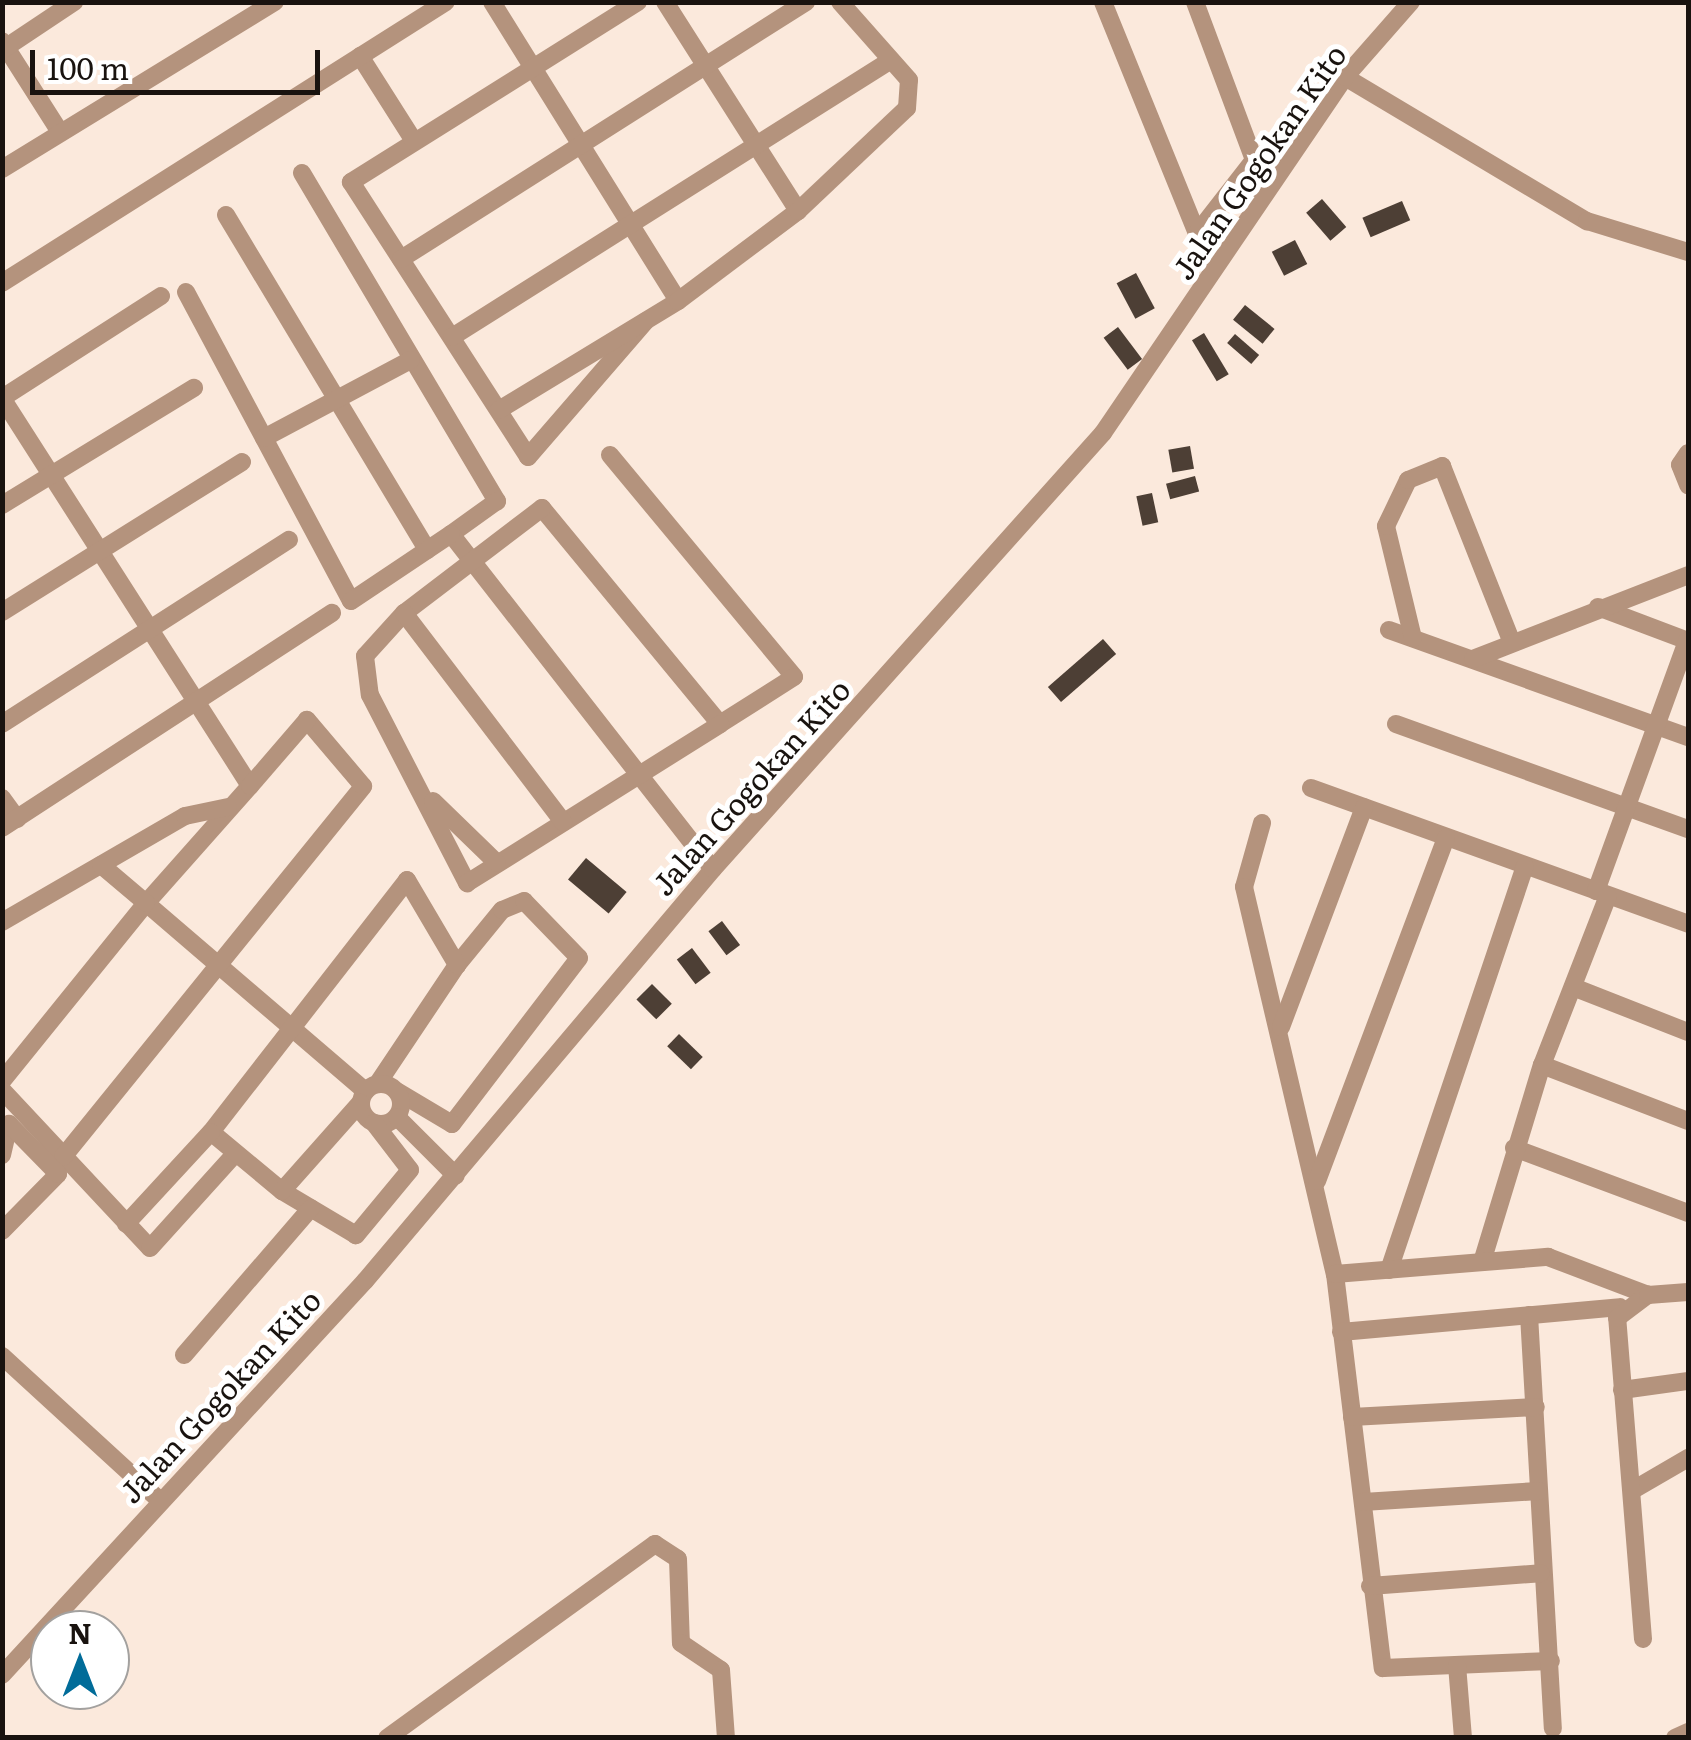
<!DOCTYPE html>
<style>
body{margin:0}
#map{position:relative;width:1691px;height:1740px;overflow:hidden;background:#fbe9dc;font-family:Literata,serif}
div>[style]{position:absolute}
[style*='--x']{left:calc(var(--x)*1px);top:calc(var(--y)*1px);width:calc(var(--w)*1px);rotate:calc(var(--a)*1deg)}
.building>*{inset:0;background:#4d3f35;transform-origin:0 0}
.street>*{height:18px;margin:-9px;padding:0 9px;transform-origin:9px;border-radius:9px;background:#b4937d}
.street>.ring{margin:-9px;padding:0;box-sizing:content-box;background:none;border:18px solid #b4937d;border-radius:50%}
span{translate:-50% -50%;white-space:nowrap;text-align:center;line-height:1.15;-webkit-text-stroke:10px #fff;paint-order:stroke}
.street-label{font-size:30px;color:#19130f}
.frame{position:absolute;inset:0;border:5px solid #19130f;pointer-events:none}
.north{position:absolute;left:30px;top:1610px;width:100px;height:100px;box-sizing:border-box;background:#fff;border:2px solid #a3a19f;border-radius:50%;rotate:0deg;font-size:28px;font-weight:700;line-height:40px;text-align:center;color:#19130f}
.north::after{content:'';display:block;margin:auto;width:35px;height:45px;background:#016c99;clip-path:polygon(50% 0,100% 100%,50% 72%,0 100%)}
.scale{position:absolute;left:30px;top:50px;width:290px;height:45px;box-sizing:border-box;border:5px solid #19130f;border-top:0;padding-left:12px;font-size:30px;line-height:35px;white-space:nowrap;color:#19130f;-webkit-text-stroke:8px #fff;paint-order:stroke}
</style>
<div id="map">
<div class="building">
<i style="left:1322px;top:199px;width:37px;height:21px;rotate:49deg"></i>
<i style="left:1402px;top:201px;width:21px;height:43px;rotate:67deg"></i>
<i style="left:1295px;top:240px;width:27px;height:26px;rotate:63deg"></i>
<i style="left:1136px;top:273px;width:40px;height:22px;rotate:62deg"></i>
<i style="left:1245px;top:305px;width:38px;height:19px;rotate:39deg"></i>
<i style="left:1118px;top:327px;width:40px;height:18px;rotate:53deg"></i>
<i style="left:1204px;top:333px;width:48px;height:14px;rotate:59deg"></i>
<i style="left:1235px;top:334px;width:32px;height:12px;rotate:41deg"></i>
<i style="left:1190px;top:446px;width:23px;height:22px;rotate:80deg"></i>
<i style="left:1195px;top:476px;width:16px;height:30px;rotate:75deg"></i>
<i style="left:1152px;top:493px;width:30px;height:16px;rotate:78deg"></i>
<i style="left:1103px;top:639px;width:20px;height:73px;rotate:49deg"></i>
<i style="left:586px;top:858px;width:53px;height:28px;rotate:40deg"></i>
<i style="left:722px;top:921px;width:30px;height:17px;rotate:53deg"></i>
<i style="left:692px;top:948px;width:31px;height:19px;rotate:53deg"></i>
<i style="left:652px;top:984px;width:28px;height:22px;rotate:45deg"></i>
<i style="left:679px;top:1034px;width:33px;height:17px;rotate:44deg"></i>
</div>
<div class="street">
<i style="--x:492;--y:2;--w:352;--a:58.1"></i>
<i style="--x:638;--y:2;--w:339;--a:147.9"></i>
<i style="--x:351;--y:182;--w:327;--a:57.2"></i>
<i style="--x:528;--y:457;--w:180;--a:-49.1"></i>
<i style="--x:665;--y:2;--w:248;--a:57.5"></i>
<i style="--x:1103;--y:2;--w:290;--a:67.9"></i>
<i style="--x:1195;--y:2;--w:169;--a:69.5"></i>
<i style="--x:1254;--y:160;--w:91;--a:127.9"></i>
<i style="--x:2;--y:41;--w:108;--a:57.5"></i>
<i style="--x:2;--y:50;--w:87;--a:-33.7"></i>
<i style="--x:360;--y:56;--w:101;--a:57.6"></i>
<i style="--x:1345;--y:77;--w:282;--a:30.8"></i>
<i style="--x:1587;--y:221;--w:106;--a:17.1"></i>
<i style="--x:2;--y:169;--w:320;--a:-31.5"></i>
<i style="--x:302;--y:173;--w:382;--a:59.3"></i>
<i style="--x:497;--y:501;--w:57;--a:144.3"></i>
<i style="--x:451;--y:534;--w:425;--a:52"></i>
<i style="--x:226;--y:215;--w:391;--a:59"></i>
<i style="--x:401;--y:259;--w:480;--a:-32.4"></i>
<i style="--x:2;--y:283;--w:525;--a:-32.33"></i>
<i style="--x:186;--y:292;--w:350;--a:61.9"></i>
<i style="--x:351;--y:601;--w:120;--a:-33.8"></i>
<i style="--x:161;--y:296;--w:189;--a:147.3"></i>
<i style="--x:2;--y:398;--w:460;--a:57.4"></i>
<i style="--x:250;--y:786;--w:157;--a:131.6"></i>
<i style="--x:146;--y:903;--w:289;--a:40.6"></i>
<i style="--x:452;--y:337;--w:519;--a:-32.25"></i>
<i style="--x:499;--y:410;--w:210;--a:-31.3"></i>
<i style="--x:678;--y:301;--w:150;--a:-36.9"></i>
<i style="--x:798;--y:211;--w:150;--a:-43.4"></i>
<i style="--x:907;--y:108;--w:28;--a:-86"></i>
<i style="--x:909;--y:80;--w:104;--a:-131.5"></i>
<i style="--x:264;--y:438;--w:166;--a:-28"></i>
<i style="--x:1688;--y:453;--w:14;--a:124"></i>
<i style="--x:1680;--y:465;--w:22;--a:68"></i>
<i style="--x:610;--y:455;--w:288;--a:50.3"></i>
<i style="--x:794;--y:677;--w:88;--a:147.6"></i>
<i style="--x:720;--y:724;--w:280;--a:-129.5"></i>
<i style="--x:542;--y:508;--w:173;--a:142.7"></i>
<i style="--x:404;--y:613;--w:58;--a:132.2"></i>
<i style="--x:365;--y:656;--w:39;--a:83"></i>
<i style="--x:370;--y:695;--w:212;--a:62.7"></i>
<i style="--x:467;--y:883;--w:299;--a:-32.1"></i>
<i style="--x:2;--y:505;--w:225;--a:-31.4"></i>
<i style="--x:1598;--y:607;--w:96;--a:20.7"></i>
<i style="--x:2;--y:612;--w:283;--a:-32"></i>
<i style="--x:404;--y:613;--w:263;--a:52.7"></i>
<i style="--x:1389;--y:630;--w:318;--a:19.7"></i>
<i style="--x:1413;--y:638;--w:115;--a:-103.6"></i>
<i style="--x:1386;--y:526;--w:51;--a:-64.4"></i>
<i style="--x:1408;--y:480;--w:37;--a:-22"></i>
<i style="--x:1442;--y:466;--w:190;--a:68.4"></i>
<i style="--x:1473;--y:659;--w:231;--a:-21.3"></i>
<i style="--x:2;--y:724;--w:341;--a:-32.7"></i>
<i style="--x:1396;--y:724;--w:310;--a:19.8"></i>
<i style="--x:1311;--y:788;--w:401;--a:19.8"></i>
<i style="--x:2;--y:798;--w:26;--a:54"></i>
<i style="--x:433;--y:801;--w:89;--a:44.1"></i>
<i style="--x:1262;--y:823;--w:66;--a:105.7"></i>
<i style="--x:1244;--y:887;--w:398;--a:76.8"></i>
<i style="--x:1335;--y:1274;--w:397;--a:83.1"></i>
<i style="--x:1383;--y:1668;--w:168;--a:-2.4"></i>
<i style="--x:2;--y:828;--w:394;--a:-33.1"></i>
<i style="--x:1596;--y:891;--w:266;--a:-70"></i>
<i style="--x:2;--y:922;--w:211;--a:-30.1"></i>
<i style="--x:185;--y:816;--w:44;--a:-11.8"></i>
<i style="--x:1573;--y:987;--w:123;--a:21.4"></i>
<i style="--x:1281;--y:1027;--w:235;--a:-69.3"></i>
<i style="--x:1542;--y:1065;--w:156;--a:21"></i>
<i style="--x:2;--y:1081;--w:229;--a:-51"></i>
<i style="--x:146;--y:903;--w:59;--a:-139.8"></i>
<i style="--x:378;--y:1083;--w:142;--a:-56.2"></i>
<i style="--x:457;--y:965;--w:71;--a:-50.7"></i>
<i style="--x:502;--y:910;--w:24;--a:-22"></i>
<i style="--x:524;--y:901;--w:79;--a:46"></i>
<i style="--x:579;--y:958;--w:209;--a:127.4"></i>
<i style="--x:452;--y:1124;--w:63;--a:-149.3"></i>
<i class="ring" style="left:361px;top:1084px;width:22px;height:22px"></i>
<i style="--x:2;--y:1090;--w:216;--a:46.9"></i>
<i style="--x:150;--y:1248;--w:127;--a:-47.9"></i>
<i style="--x:397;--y:1117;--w:83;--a:45"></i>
<i style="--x:374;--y:1123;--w:59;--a:52.5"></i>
<i style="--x:410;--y:1170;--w:85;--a:129.7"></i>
<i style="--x:356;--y:1235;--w:86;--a:-149.3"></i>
<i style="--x:282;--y:1191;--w:92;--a:-140.3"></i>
<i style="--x:211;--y:1132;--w:319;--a:-52.1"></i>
<i style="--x:407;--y:880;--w:99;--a:59.5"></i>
<i style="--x:1514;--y:1148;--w:186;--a:20.5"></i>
<i style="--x:2;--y:1155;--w:32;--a:-77"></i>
<i style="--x:63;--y:1157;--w:477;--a:-51"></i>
<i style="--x:363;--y:786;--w:87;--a:-130.3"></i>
<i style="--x:307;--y:720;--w:87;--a:130.8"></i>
<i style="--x:1317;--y:1181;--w:366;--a:-69.4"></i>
<i style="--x:282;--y:1191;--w:118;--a:-48.4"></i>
<i style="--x:126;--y:1224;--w:125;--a:-47.3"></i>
<i style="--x:2;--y:1231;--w:80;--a:-45.5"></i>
<i style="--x:58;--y:1174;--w:70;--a:-134.4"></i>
<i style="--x:1482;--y:1262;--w:206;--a:-73.1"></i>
<i style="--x:1542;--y:1065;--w:181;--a:-68.7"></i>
<i style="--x:1389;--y:1270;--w:426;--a:-71.4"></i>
<i style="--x:1335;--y:1274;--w:214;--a:-4.6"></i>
<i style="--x:1548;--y:1257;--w:107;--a:20.8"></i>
<i style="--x:1529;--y:1315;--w:414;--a:86.7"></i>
<i style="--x:1341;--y:1332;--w:280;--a:-5.1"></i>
<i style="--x:184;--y:1355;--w:194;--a:-49.2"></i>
<i style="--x:2;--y:1356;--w:212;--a:42.5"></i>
<i style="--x:1622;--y:1390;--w:67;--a:-7.8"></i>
<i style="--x:1352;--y:1417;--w:184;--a:-3.1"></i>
<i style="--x:1633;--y:1490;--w:64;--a:-30.2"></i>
<i style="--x:1363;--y:1502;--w:176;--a:-3.6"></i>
<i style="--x:1370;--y:1586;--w:171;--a:-4.3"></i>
<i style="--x:1643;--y:1639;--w:322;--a:-94.6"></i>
<i style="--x:1617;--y:1318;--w:39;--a:-37"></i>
<i style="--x:1648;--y:1295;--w:40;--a:-4.3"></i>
<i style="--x:1457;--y:1665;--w:73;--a:85.3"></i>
<i style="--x:2;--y:1675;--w:536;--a:-47.35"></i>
<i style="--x:365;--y:1281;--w:539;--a:-49.81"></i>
<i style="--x:713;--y:869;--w:585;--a:-48.19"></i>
<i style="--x:1103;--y:433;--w:430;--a:-55.8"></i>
<i style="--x:1345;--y:77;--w:100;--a:-48.7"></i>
<i style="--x:387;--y:1738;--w:331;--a:-35.9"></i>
<i style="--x:655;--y:1544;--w:27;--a:33"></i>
<i style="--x:678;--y:1559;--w:84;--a:88"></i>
<i style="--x:681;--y:1643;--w:48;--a:34"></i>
<i style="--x:721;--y:1670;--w:68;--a:85.8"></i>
<i style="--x:1675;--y:1738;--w:14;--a:-25"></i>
</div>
<div class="street-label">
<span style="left:1258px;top:161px;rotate:-55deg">Jalan Gogokan Kito</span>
<span style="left:750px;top:786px;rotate:-48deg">Jalan Gogokan Kito</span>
<span style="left:219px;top:1395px;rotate:-47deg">Jalan Gogokan Kito</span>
</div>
<div class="frame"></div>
<div class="north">N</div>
<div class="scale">100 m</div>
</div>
